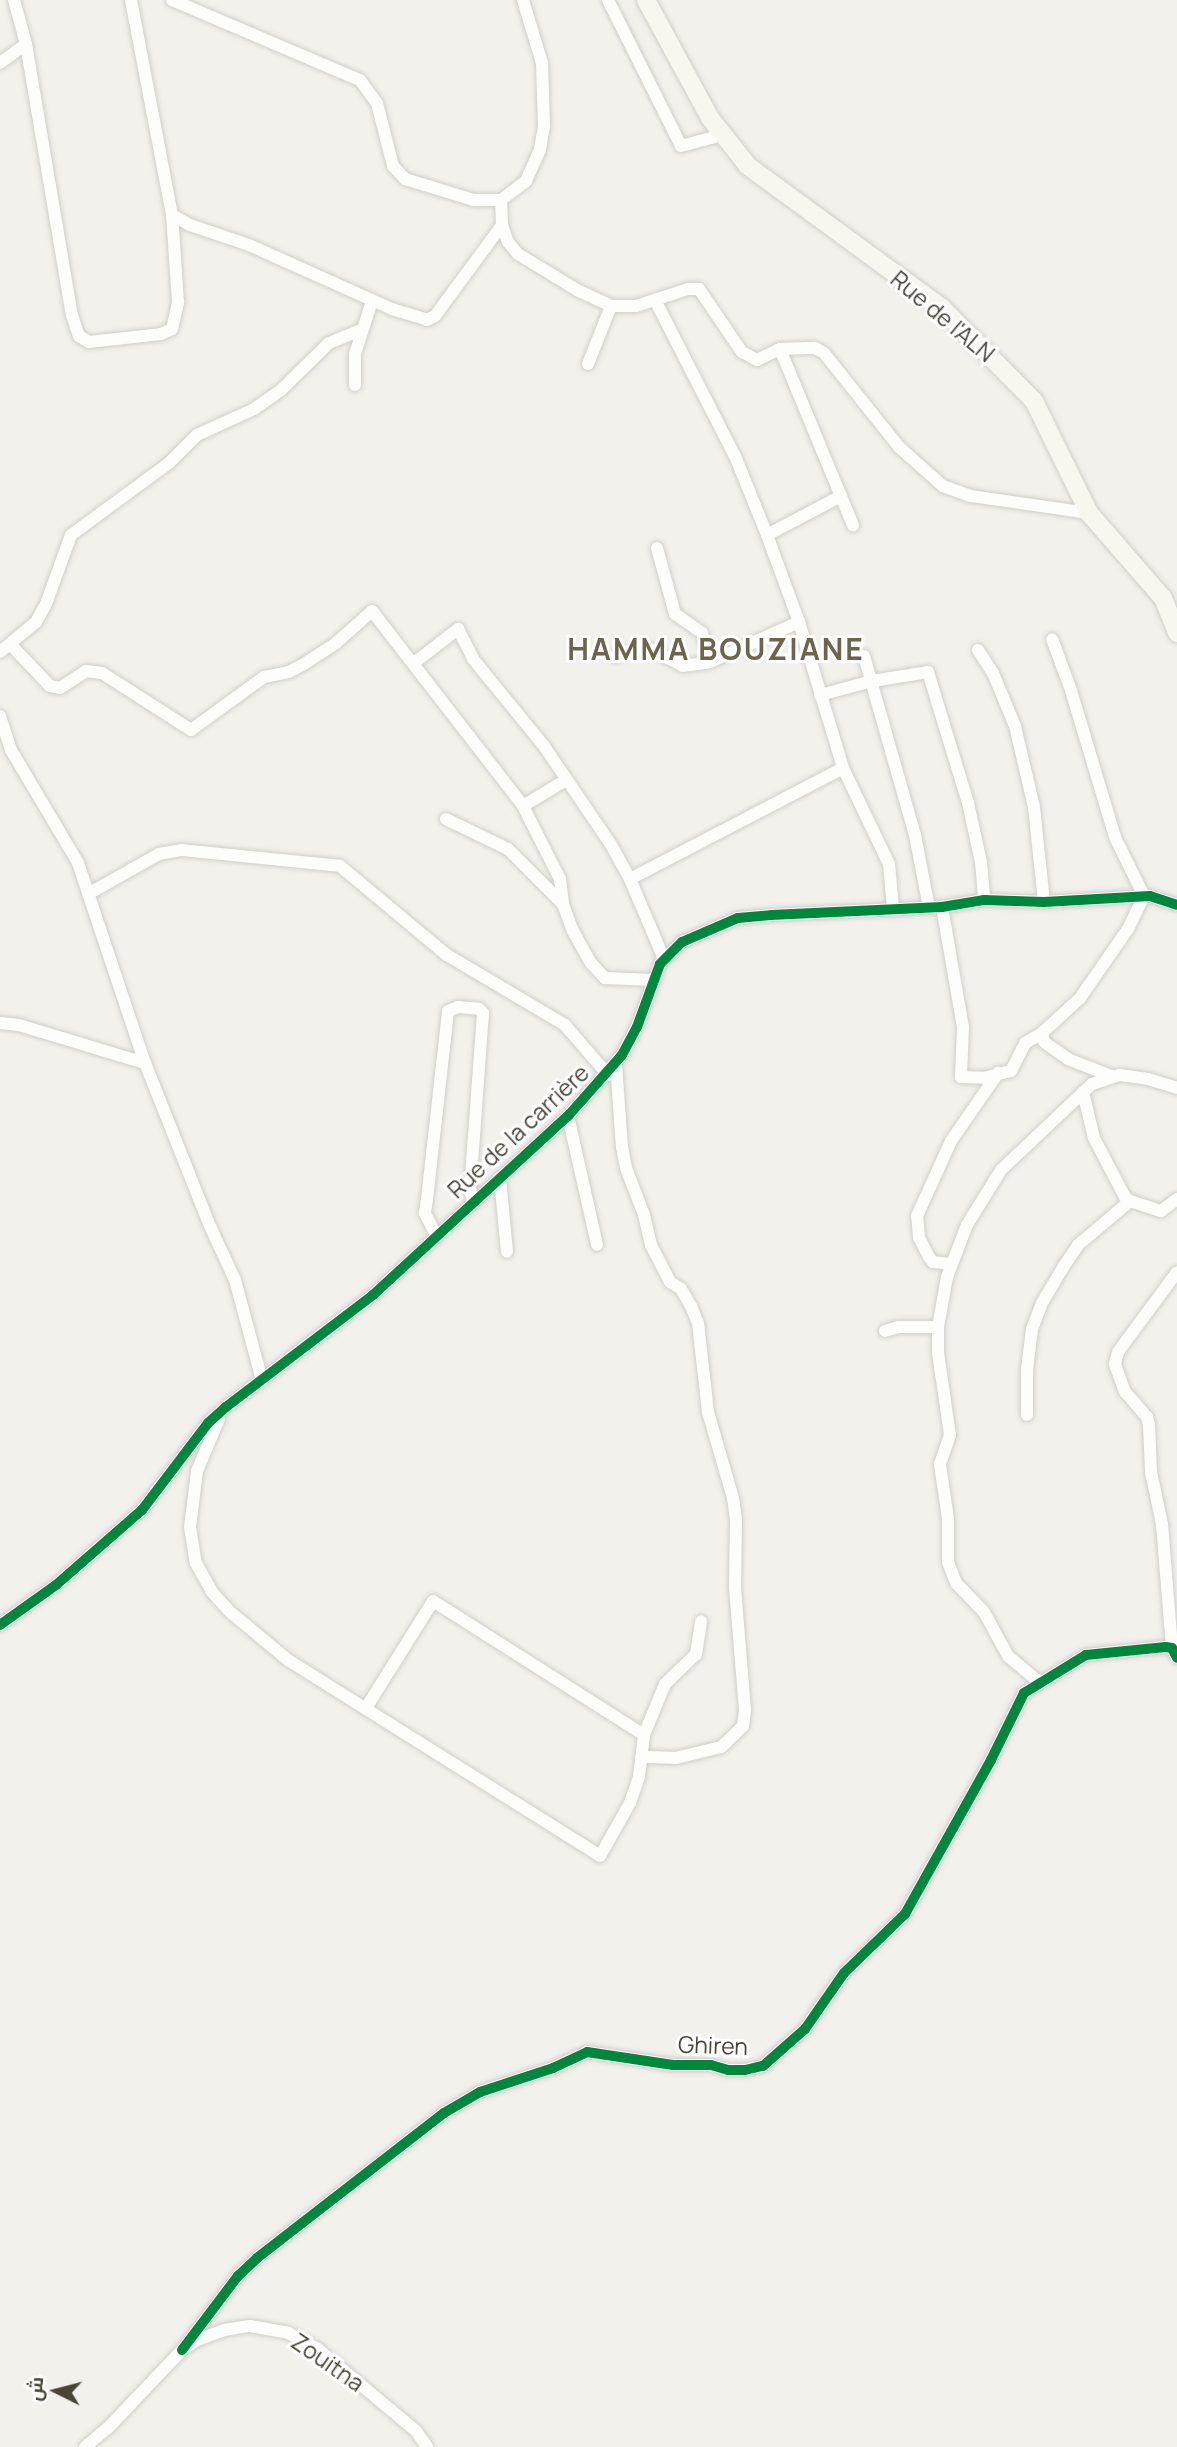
<!DOCTYPE html>
<meta charset="utf-8">
<style>
body{margin:0}
#map{position:relative;width:1177px;height:2447px;overflow:hidden;background:#f2f1ec;font-family:Manrope,Cairo,sans-serif}
div>[style]{position:absolute}
[style*='--x']{left:calc(var(--x)*1px);top:calc(var(--y)*1px);width:calc(var(--w)*1px);rotate:calc(var(--a)*1deg)}
.roads{filter:drop-shadow(0 0 2px #d0cfc9) drop-shadow(0 0 2px #d0cfc9)}
.minor>*{height:12px;margin:-6px;padding:0 6px;transform-origin:6px;border-radius:6px;background:#fdfdfc}
.secondary>*{height:18px;margin:-9px;padding:0 9px;transform-origin:9px;border-radius:9px;background:#f7f6ef}
.cycleway>*{height:10px;margin:-5px;padding:0 5px;transform-origin:5px;border-radius:5px;background:#00873e}
span{translate:-50% -50%;white-space:nowrap;text-align:center;line-height:1.15;-webkit-text-stroke:6px #fff;paint-order:stroke}
.street-label{font-size:23px;color:#494537}
.district-label{font-size:30px;color:#6c654e;font-weight:700;letter-spacing:2px}
.north{position:absolute;left:21px;top:2356px;width:70px;height:70px;-webkit-text-stroke:5px #fff;paint-order:stroke;rotate:276deg;font-size:19px;font-weight:700;line-height:28px;text-align:center;color:#494537}
.north::after{content:'';display:block;margin:auto;width:24px;height:32px;background:#494537;clip-path:polygon(50% 0,100% 100%,50% 72%,0 100%)}
</style>
<div id="map">
<div class="roads">
<div class="minor">
<i style="--x:14;--y:0;--w:46;--a:74.7"></i>
<i style="--x:26;--y:44;--w:275;--a:80.4"></i>
<i style="--x:72;--y:315;--w:22;--a:72"></i>
<i style="--x:79;--y:336;--w:12;--a:31"></i>
<i style="--x:89;--y:342;--w:72;--a:-6.3"></i>
<i style="--x:161;--y:334;--w:12;--a:-24"></i>
<i style="--x:172;--y:329;--w:28;--a:-77"></i>
<i style="--x:178;--y:302;--w:87;--a:-93.9"></i>
<i style="--x:172;--y:215;--w:219;--a:-100.8"></i>
<i style="--x:172;--y:0;--w:204;--a:23.1"></i>
<i style="--x:360;--y:80;--w:29;--a:54"></i>
<i style="--x:377;--y:103;--w:65;--a:75.7"></i>
<i style="--x:393;--y:166;--w:18;--a:47"></i>
<i style="--x:405;--y:179;--w:72;--a:16.9"></i>
<i style="--x:474;--y:200;--w:27;--a:0"></i>
<i style="--x:501;--y:200;--w:31;--a:-37"></i>
<i style="--x:526;--y:181;--w:35;--a:-66"></i>
<i style="--x:540;--y:149;--w:23;--a:-80"></i>
<i style="--x:544;--y:126;--w:63;--a:-91.8"></i>
<i style="--x:542;--y:63;--w:66;--a:-106.8"></i>
<i style="--x:608;--y:0;--w:163;--a:63.4"></i>
<i style="--x:681;--y:146;--w:42;--a:-15"></i>
<i style="--x:0;--y:63;--w:32;--a:-36"></i>
<i style="--x:172;--y:215;--w:21;--a:29"></i>
<i style="--x:190;--y:225;--w:62;--a:18.7"></i>
<i style="--x:249;--y:245;--w:157;--a:24.1"></i>
<i style="--x:392;--y:309;--w:37;--a:17"></i>
<i style="--x:427;--y:320;--w:9;--a:-27"></i>
<i style="--x:435;--y:316;--w:113;--a:-53.6"></i>
<i style="--x:502;--y:225;--w:25;--a:-92"></i>
<i style="--x:502;--y:225;--w:18;--a:71"></i>
<i style="--x:508;--y:242;--w:16;--a:50"></i>
<i style="--x:518;--y:254;--w:69;--a:31.4"></i>
<i style="--x:577;--y:290;--w:38;--a:25"></i>
<i style="--x:611;--y:306;--w:25;--a:0"></i>
<i style="--x:636;--y:306;--w:55;--a:-18.1"></i>
<i style="--x:688;--y:289;--w:11;--a:0"></i>
<i style="--x:699;--y:289;--w:76;--a:55.7"></i>
<i style="--x:742;--y:352;--w:17;--a:28"></i>
<i style="--x:757;--y:360;--w:25;--a:-26"></i>
<i style="--x:780;--y:349;--w:35;--a:-2"></i>
<i style="--x:815;--y:348;--w:10;--a:29"></i>
<i style="--x:824;--y:353;--w:120;--a:51.4"></i>
<i style="--x:899;--y:447;--w:59;--a:41.6"></i>
<i style="--x:943;--y:486;--w:30;--a:20"></i>
<i style="--x:971;--y:496;--w:119;--a:8.2"></i>
<i style="--x:655;--y:300;--w:175;--a:62.9"></i>
<i style="--x:735;--y:456;--w:85;--a:67.9"></i>
<i style="--x:767;--y:535;--w:93;--a:69.8"></i>
<i style="--x:799;--y:622;--w:152;--a:73.2"></i>
<i style="--x:843;--y:768;--w:106;--a:64.4"></i>
<i style="--x:889;--y:864;--w:44;--a:84.8"></i>
<i style="--x:780;--y:349;--w:191;--a:67.5"></i>
<i style="--x:588;--y:364;--w:62;--a:-68.4"></i>
<i style="--x:355;--y:385;--w:31;--a:-90"></i>
<i style="--x:355;--y:354;--w:56;--a:-72.2"></i>
<i style="--x:767;--y:535;--w:84;--a:-27.8"></i>
<i style="--x:657;--y:548;--w:68;--a:74.7"></i>
<i style="--x:675;--y:614;--w:33;--a:35"></i>
<i style="--x:702;--y:633;--w:30;--a:75"></i>
<i style="--x:10;--y:644;--w:58;--a:46.4"></i>
<i style="--x:50;--y:686;--w:10;--a:11"></i>
<i style="--x:60;--y:688;--w:31;--a:-33"></i>
<i style="--x:86;--y:671;--w:16;--a:7"></i>
<i style="--x:102;--y:673;--w:106;--a:32.6"></i>
<i style="--x:191;--y:730;--w:90;--a:-36"></i>
<i style="--x:264;--y:677;--w:25;--a:-11"></i>
<i style="--x:289;--y:672;--w:17;--a:-28"></i>
<i style="--x:304;--y:664;--w:38;--a:-33"></i>
<i style="--x:336;--y:643;--w:48;--a:-41.6"></i>
<i style="--x:372;--y:611;--w:247;--a:52.2"></i>
<i style="--x:978;--y:650;--w:27;--a:57"></i>
<i style="--x:993;--y:673;--w:57;--a:67.5"></i>
<i style="--x:1015;--y:726;--w:83;--a:76.8"></i>
<i style="--x:1034;--y:807;--w:96;--a:84"></i>
<i style="--x:0;--y:652;--w:47;--a:-39.8"></i>
<i style="--x:36;--y:622;--w:21;--a:-61"></i>
<i style="--x:46;--y:604;--w:73;--a:-70.1"></i>
<i style="--x:71;--y:535;--w:122;--a:-36.3"></i>
<i style="--x:169;--y:463;--w:40;--a:-45"></i>
<i style="--x:197;--y:435;--w:63;--a:-24.5"></i>
<i style="--x:254;--y:409;--w:33;--a:-35"></i>
<i style="--x:281;--y:390;--w:67;--a:-44.4"></i>
<i style="--x:329;--y:343;--w:35;--a:-22"></i>
<i style="--x:615;--y:656;--w:26;--a:-18"></i>
<i style="--x:640;--y:648;--w:10;--a:6"></i>
<i style="--x:650;--y:649;--w:37;--a:27"></i>
<i style="--x:683;--y:666;--w:27;--a:-8"></i>
<i style="--x:710;--y:662;--w:98;--a:-24.2"></i>
<i style="--x:864;--y:656;--w:186;--a:74.1"></i>
<i style="--x:915;--y:835;--w:74;--a:79.1"></i>
<i style="--x:414;--y:663;--w:56;--a:-37.7"></i>
<i style="--x:458;--y:629;--w:34;--a:63"></i>
<i style="--x:473;--y:659;--w:112;--a:50.8"></i>
<i style="--x:544;--y:746;--w:117;--a:55.8"></i>
<i style="--x:610;--y:843;--w:41;--a:60.9"></i>
<i style="--x:630;--y:879;--w:87;--a:67"></i>
<i style="--x:820;--y:695;--w:54;--a:-15.1"></i>
<i style="--x:872;--y:681;--w:57;--a:-9.1"></i>
<i style="--x:928;--y:672;--w:137;--a:73"></i>
<i style="--x:968;--y:803;--w:60;--a:77.6"></i>
<i style="--x:981;--y:862;--w:38;--a:85"></i>
<i style="--x:0;--y:716;--w:36;--a:72"></i>
<i style="--x:11;--y:750;--w:131;--a:59.3"></i>
<i style="--x:78;--y:863;--w:211;--a:71.5"></i>
<i style="--x:566;--y:780;--w:50;--a:148.8"></i>
<i style="--x:523;--y:806;--w:82;--a:63.1"></i>
<i style="--x:560;--y:879;--w:25;--a:83"></i>
<i style="--x:563;--y:904;--w:29;--a:70"></i>
<i style="--x:573;--y:931;--w:37;--a:61"></i>
<i style="--x:591;--y:963;--w:21;--a:47"></i>
<i style="--x:605;--y:978;--w:48;--a:2.4"></i>
<i style="--x:446;--y:819;--w:69;--a:25.8"></i>
<i style="--x:508;--y:849;--w:78;--a:45"></i>
<i style="--x:630;--y:879;--w:240;--a:-27.5"></i>
<i style="--x:88;--y:894;--w:81;--a:-29.4"></i>
<i style="--x:159;--y:854;--w:22;--a:-10"></i>
<i style="--x:181;--y:850;--w:160;--a:5.7"></i>
<i style="--x:340;--y:866;--w:139;--a:39.8"></i>
<i style="--x:447;--y:955;--w:137;--a:30.7"></i>
<i style="--x:565;--y:1025;--w:66;--a:49.3"></i>
<i style="--x:942;--y:907;--w:122;--a:80.1"></i>
<i style="--x:963;--y:1027;--w:50;--a:92.3"></i>
<i style="--x:961;--y:1077;--w:23;--a:2"></i>
<i style="--x:984;--y:1078;--w:28;--a:-15"></i>
<i style="--x:1011;--y:1071;--w:31;--a:-63"></i>
<i style="--x:1025;--y:1043;--w:20;--a:-30"></i>
<i style="--x:1042;--y:1033;--w:52;--a:-42.6"></i>
<i style="--x:1080;--y:998;--w:84;--a:-55.2"></i>
<i style="--x:1128;--y:929;--w:37;--a:-64"></i>
<i style="--x:1144;--y:896;--w:66;--a:-116.2"></i>
<i style="--x:1115;--y:837;--w:153;--a:-106.7"></i>
<i style="--x:1071;--y:690;--w:54;--a:-110.4"></i>
<i style="--x:0;--y:1023;--w:19;--a:6"></i>
<i style="--x:19;--y:1025;--w:132;--a:16.8"></i>
<i style="--x:145;--y:1063;--w:175;--a:68.3"></i>
<i style="--x:210;--y:1226;--w:60;--a:65.2"></i>
<i style="--x:235;--y:1280;--w:104;--a:74.9"></i>
<i style="--x:1042;--y:1033;--w:9;--a:77"></i>
<i style="--x:1044;--y:1042;--w:29;--a:35"></i>
<i style="--x:1068;--y:1059;--w:46;--a:21.6"></i>
<i style="--x:616;--y:1064;--w:83;--a:85.9"></i>
<i style="--x:622;--y:1147;--w:21;--a:79"></i>
<i style="--x:626;--y:1168;--w:50;--a:69"></i>
<i style="--x:644;--y:1215;--w:31;--a:77"></i>
<i style="--x:651;--y:1245;--w:42;--a:62.8"></i>
<i style="--x:670;--y:1282;--w:13;--a:32"></i>
<i style="--x:681;--y:1289;--w:20;--a:60"></i>
<i style="--x:691;--y:1306;--w:18;--a:68"></i>
<i style="--x:698;--y:1323;--w:90;--a:83.6"></i>
<i style="--x:708;--y:1412;--w:90;--a:73.8"></i>
<i style="--x:733;--y:1498;--w:21;--a:82"></i>
<i style="--x:736;--y:1519;--w:69;--a:90.8"></i>
<i style="--x:735;--y:1588;--w:122;--a:85.3"></i>
<i style="--x:745;--y:1710;--w:16;--a:97"></i>
<i style="--x:743;--y:1726;--w:30;--a:136"></i>
<i style="--x:721;--y:1747;--w:46;--a:166.3"></i>
<i style="--x:676;--y:1758;--w:35;--a:-178"></i>
<i style="--x:1083;--y:1092;--w:47;--a:76.6"></i>
<i style="--x:1094;--y:1138;--w:67;--a:62.3"></i>
<i style="--x:1125;--y:1197;--w:6;--a:39"></i>
<i style="--x:568;--y:1116;--w:132;--a:77.3"></i>
<i style="--x:500;--y:1178;--w:74;--a:84.6"></i>
<i style="--x:436;--y:1235;--w:25;--a:-117"></i>
<i style="--x:425;--y:1213;--w:14;--a:-82"></i>
<i style="--x:427;--y:1199;--w:189;--a:-83.6"></i>
<i style="--x:448;--y:1011;--w:11;--a:-22"></i>
<i style="--x:458;--y:1007;--w:21;--a:5"></i>
<i style="--x:479;--y:1009;--w:6;--a:45"></i>
<i style="--x:483;--y:1013;--w:175;--a:94.2"></i>
<i style="--x:470;--y:1188;--w:14;--a:78"></i>
<i style="--x:951;--y:1264;--w:18;--a:-174"></i>
<i style="--x:933;--y:1262;--w:6;--a:-129"></i>
<i style="--x:929;--y:1257;--w:22;--a:-117"></i>
<i style="--x:919;--y:1237;--w:21;--a:-95"></i>
<i style="--x:917;--y:1216;--w:82;--a:-65.6"></i>
<i style="--x:951;--y:1141;--w:83;--a:-55.3"></i>
<i style="--x:885;--y:1331;--w:14;--a:-17"></i>
<i style="--x:898;--y:1327;--w:40;--a:0"></i>
<i style="--x:1027;--y:1415;--w:45;--a:-90"></i>
<i style="--x:1027;--y:1370;--w:41;--a:-83"></i>
<i style="--x:1032;--y:1329;--w:28;--a:-69"></i>
<i style="--x:1042;--y:1303;--w:43;--a:-59.3"></i>
<i style="--x:1064;--y:1266;--w:25;--a:-56"></i>
<i style="--x:1078;--y:1245;--w:68;--a:-40.2"></i>
<i style="--x:1130;--y:1201;--w:33;--a:18"></i>
<i style="--x:1161;--y:1211;--w:20;--a:-37"></i>
<i style="--x:219;--y:1419;--w:56;--a:112.9"></i>
<i style="--x:197;--y:1471;--w:56;--a:97.1"></i>
<i style="--x:190;--y:1527;--w:36;--a:81"></i>
<i style="--x:196;--y:1563;--w:33;--a:61"></i>
<i style="--x:212;--y:1592;--w:25;--a:48"></i>
<i style="--x:229;--y:1611;--w:77;--a:39.7"></i>
<i style="--x:288;--y:1660;--w:368;--a:32.1"></i>
<i style="--x:600;--y:1856;--w:61;--a:-60.5"></i>
<i style="--x:630;--y:1803;--w:28;--a:-71"></i>
<i style="--x:639;--y:1777;--w:42;--a:-83.2"></i>
<i style="--x:644;--y:1735;--w:55;--a:-67.6"></i>
<i style="--x:665;--y:1684;--w:43;--a:-44.1"></i>
<i style="--x:696;--y:1654;--w:33;--a:-81"></i>
<i style="--x:0;--y:1625;--w:69;--a:-35.5"></i>
<i style="--x:56;--y:1585;--w:114;--a:-41.1"></i>
<i style="--x:142;--y:1510;--w:109;--a:-52.8"></i>
<i style="--x:208;--y:1423;--w:24;--a:-42"></i>
<i style="--x:226;--y:1407;--w:185;--a:-37.3"></i>
<i style="--x:373;--y:1295;--w:265;--a:-42.6"></i>
<i style="--x:568;--y:1116;--w:81;--a:-48.5"></i>
<i style="--x:622;--y:1055;--w:32;--a:-62"></i>
<i style="--x:637;--y:1027;--w:67;--a:-69.9"></i>
<i style="--x:660;--y:964;--w:31;--a:-45"></i>
<i style="--x:682;--y:942;--w:61;--a:-23.2"></i>
<i style="--x:738;--y:918;--w:33;--a:-5"></i>
<i style="--x:771;--y:915;--w:171;--a:-2.7"></i>
<i style="--x:942;--y:907;--w:43;--a:-9.5"></i>
<i style="--x:984;--y:900;--w:60;--a:1.9"></i>
<i style="--x:1044;--y:902;--w:106;--a:-3.2"></i>
<i style="--x:1150;--y:896;--w:28;--a:18"></i>
<i style="--x:1172;--y:1648;--w:124;--a:-94.6"></i>
<i style="--x:1162;--y:1524;--w:53;--a:-101.9"></i>
<i style="--x:1151;--y:1472;--w:47;--a:-92.4"></i>
<i style="--x:1149;--y:1425;--w:8;--a:-104"></i>
<i style="--x:1147;--y:1417;--w:33;--a:-131"></i>
<i style="--x:1125;--y:1392;--w:30;--a:-110"></i>
<i style="--x:1115;--y:1364;--w:12;--a:-76"></i>
<i style="--x:1118;--y:1352;--w:99;--a:-53.6"></i>
<i style="--x:1039;--y:1682;--w:40;--a:-140"></i>
<i style="--x:1008;--y:1656;--w:50;--a:-118.6"></i>
<i style="--x:984;--y:1612;--w:40;--a:-134"></i>
<i style="--x:956;--y:1583;--w:22;--a:-111"></i>
<i style="--x:948;--y:1562;--w:43;--a:-90"></i>
<i style="--x:948;--y:1519;--w:56;--a:-98.3"></i>
<i style="--x:940;--y:1464;--w:31;--a:-71"></i>
<i style="--x:950;--y:1435;--w:83;--a:-98.3"></i>
<i style="--x:938;--y:1353;--w:26;--a:-90"></i>
<i style="--x:938;--y:1327;--w:51;--a:-79.8"></i>
<i style="--x:947;--y:1277;--w:56;--a:-69"></i>
<i style="--x:967;--y:1225;--w:65;--a:-58.3"></i>
<i style="--x:1001;--y:1170;--w:125;--a:-43.4"></i>
<i style="--x:1092;--y:1084;--w:29;--a:-18"></i>
<i style="--x:1120;--y:1075;--w:28;--a:8"></i>
<i style="--x:1148;--y:1079;--w:30;--a:17"></i>
<i style="--x:366;--y:1708;--w:126;--a:-57.9"></i>
<i style="--x:433;--y:1601;--w:250;--a:32.4"></i>
<i style="--x:182;--y:2350;--w:93;--a:-52.9"></i>
<i style="--x:238;--y:2276;--w:26;--a:-43"></i>
<i style="--x:257;--y:2258;--w:237;--a:-37.8"></i>
<i style="--x:444;--y:2113;--w:42;--a:-30.3"></i>
<i style="--x:480;--y:2092;--w:77;--a:-18.2"></i>
<i style="--x:553;--y:2068;--w:38;--a:-25"></i>
<i style="--x:587;--y:2052;--w:87;--a:8.6"></i>
<i style="--x:673;--y:2065;--w:38;--a:0"></i>
<i style="--x:711;--y:2065;--w:18;--a:16"></i>
<i style="--x:728;--y:2070;--w:17;--a:0"></i>
<i style="--x:745;--y:2070;--w:18;--a:-13"></i>
<i style="--x:763;--y:2066;--w:56;--a:-41.4"></i>
<i style="--x:805;--y:2029;--w:68;--a:-55.1"></i>
<i style="--x:844;--y:1973;--w:85;--a:-44"></i>
<i style="--x:905;--y:1914;--w:176;--a:-60.8"></i>
<i style="--x:991;--y:1760;--w:75;--a:-63.8"></i>
<i style="--x:1024;--y:1693;--w:73;--a:-31.5"></i>
<i style="--x:1086;--y:1655;--w:80;--a:-5.7"></i>
<i style="--x:1166;--y:1647;--w:6;--a:9"></i>
<i style="--x:1172;--y:1648;--w:11;--a:63"></i>
<i style="--x:85;--y:2447;--w:30;--a:-40"></i>
<i style="--x:108;--y:2428;--w:108;--a:-46.5"></i>
<i style="--x:182;--y:2350;--w:18;--a:-34"></i>
<i style="--x:197;--y:2340;--w:29;--a:-20"></i>
<i style="--x:224;--y:2330;--w:26;--a:-9"></i>
<i style="--x:250;--y:2326;--w:39;--a:10"></i>
<i style="--x:288;--y:2333;--w:34;--a:28"></i>
<i style="--x:318;--y:2349;--w:128;--a:39.9"></i>
<i style="--x:416;--y:2431;--w:19;--a:55"></i>
</div>
<div class="secondary">
<i style="--x:646;--y:0;--w:134;--a:61.5"></i>
<i style="--x:710;--y:118;--w:61;--a:51.6"></i>
<i style="--x:748;--y:166;--w:240;--a:36.2"></i>
<i style="--x:942;--y:308;--w:131;--a:45.3"></i>
<i style="--x:1034;--y:401;--w:125;--a:63.8"></i>
<i style="--x:1089;--y:513;--w:113;--a:49"></i>
<i style="--x:1163;--y:598;--w:38;--a:68"></i>
</div>
</div>
<div class="cycleway">
<i style="--x:0;--y:1625;--w:69;--a:-35.5"></i>
<i style="--x:56;--y:1585;--w:114;--a:-41.1"></i>
<i style="--x:142;--y:1510;--w:109;--a:-52.8"></i>
<i style="--x:208;--y:1423;--w:24;--a:-42"></i>
<i style="--x:226;--y:1407;--w:185;--a:-37.3"></i>
<i style="--x:373;--y:1295;--w:265;--a:-42.6"></i>
<i style="--x:568;--y:1116;--w:81;--a:-48.5"></i>
<i style="--x:622;--y:1055;--w:32;--a:-62"></i>
<i style="--x:637;--y:1027;--w:67;--a:-69.9"></i>
<i style="--x:660;--y:964;--w:31;--a:-45"></i>
<i style="--x:682;--y:942;--w:61;--a:-23.2"></i>
<i style="--x:738;--y:918;--w:33;--a:-5"></i>
<i style="--x:771;--y:915;--w:171;--a:-2.7"></i>
<i style="--x:942;--y:907;--w:43;--a:-9.5"></i>
<i style="--x:984;--y:900;--w:60;--a:1.9"></i>
<i style="--x:1044;--y:902;--w:106;--a:-3.2"></i>
<i style="--x:1150;--y:896;--w:28;--a:18"></i>
<i style="--x:182;--y:2350;--w:93;--a:-52.9"></i>
<i style="--x:238;--y:2276;--w:26;--a:-43"></i>
<i style="--x:257;--y:2258;--w:237;--a:-37.8"></i>
<i style="--x:444;--y:2113;--w:42;--a:-30.3"></i>
<i style="--x:480;--y:2092;--w:77;--a:-18.2"></i>
<i style="--x:553;--y:2068;--w:38;--a:-25"></i>
<i style="--x:587;--y:2052;--w:87;--a:8.6"></i>
<i style="--x:673;--y:2065;--w:38;--a:0"></i>
<i style="--x:711;--y:2065;--w:18;--a:16"></i>
<i style="--x:728;--y:2070;--w:17;--a:0"></i>
<i style="--x:745;--y:2070;--w:18;--a:-13"></i>
<i style="--x:763;--y:2066;--w:56;--a:-41.4"></i>
<i style="--x:805;--y:2029;--w:68;--a:-55.1"></i>
<i style="--x:844;--y:1973;--w:85;--a:-44"></i>
<i style="--x:905;--y:1914;--w:176;--a:-60.8"></i>
<i style="--x:991;--y:1760;--w:75;--a:-63.8"></i>
<i style="--x:1024;--y:1693;--w:73;--a:-31.5"></i>
<i style="--x:1086;--y:1655;--w:80;--a:-5.7"></i>
<i style="--x:1166;--y:1647;--w:6;--a:9"></i>
<i style="--x:1172;--y:1648;--w:11;--a:63"></i>
</div>
<div class="street-label">
<span style="left:943px;top:316px;rotate:40deg">Rue de l'ALN</span>
<span style="left:518px;top:1131px;rotate:-43deg">Rue de la carrière</span>
<span style="left:713px;top:2045px;rotate:2deg">Ghiren</span>
<span style="left:328px;top:2362px;rotate:35deg">Zouitna</span>
</div>
<div class="district-label">
<span style="left:716px;top:649px">HAMMA BOUZIANE</span>
</div>
<div class="north">ش</div>
</div>
